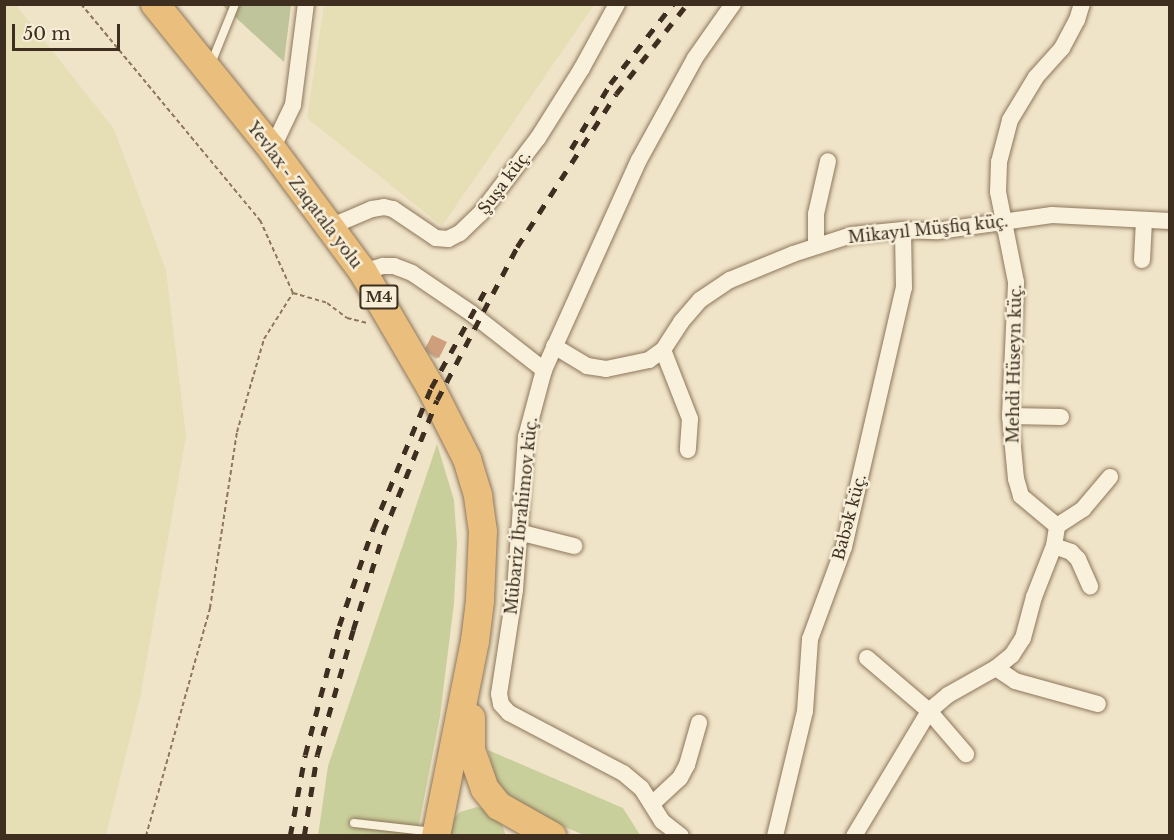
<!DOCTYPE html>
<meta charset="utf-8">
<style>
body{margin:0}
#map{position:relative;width:1174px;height:840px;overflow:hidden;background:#f0e4c8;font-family:"Libre Baskerville",serif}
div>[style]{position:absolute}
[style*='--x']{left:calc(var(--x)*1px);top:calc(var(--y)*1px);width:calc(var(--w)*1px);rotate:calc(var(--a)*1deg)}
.farmland>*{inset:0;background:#e6deb5}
.green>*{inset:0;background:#c9cf9b}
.cemetery>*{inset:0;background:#bfc49a}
.shadow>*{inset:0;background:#0003}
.building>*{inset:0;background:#cf9f7d}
.path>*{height:2px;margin-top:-1px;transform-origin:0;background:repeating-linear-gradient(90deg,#8d765c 0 4.5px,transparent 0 7.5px)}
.roads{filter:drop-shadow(0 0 2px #8d765c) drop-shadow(0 0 2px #8d765c)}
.service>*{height:8px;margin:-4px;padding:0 4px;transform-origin:4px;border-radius:4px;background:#faf1dc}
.minor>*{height:16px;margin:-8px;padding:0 8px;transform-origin:8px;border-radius:8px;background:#faf1dc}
.trunk>*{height:28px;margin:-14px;padding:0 14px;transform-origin:14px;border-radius:14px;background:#eabe7c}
.rail>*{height:4.5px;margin-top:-2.25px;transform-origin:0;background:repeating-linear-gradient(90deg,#3d2e20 0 10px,transparent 0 20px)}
span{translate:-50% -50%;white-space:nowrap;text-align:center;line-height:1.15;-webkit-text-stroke:5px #f7eed8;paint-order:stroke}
.shield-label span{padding:2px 4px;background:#f7eed8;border:2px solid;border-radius:4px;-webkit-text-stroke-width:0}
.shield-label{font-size:15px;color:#3d2e20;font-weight:700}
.street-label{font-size:16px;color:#3d2e20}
.frame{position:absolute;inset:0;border:6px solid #3d2e20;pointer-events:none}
.scale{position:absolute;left:12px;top:24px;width:108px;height:27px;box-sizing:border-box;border:3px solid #3d2e20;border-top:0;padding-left:8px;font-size:18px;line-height:21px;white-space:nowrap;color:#3d2e20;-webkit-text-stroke:4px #f7eed8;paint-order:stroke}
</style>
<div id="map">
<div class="farmland">
<i style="clip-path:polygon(16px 5px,114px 129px,166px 270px,186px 436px,140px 698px,106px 835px,5px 835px,4px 5px)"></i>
<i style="clip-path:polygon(324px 5px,324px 4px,594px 5px,442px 226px,307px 118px)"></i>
</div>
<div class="green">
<i style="clip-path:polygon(437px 444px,454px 500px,457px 543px,454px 603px,440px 716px,417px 835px,318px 836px,328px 766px)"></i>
<i style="clip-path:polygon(488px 750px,623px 808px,640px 835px,584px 835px,522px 809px,503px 795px,496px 781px)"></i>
<i style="clip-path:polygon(477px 807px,486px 809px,500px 819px,506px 836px,447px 836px,454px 818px,460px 812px)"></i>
</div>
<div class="cemetery">
<i style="clip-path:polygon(222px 5px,291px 5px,284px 62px,233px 15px)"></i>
</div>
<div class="shadow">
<i style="clip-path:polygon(432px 337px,438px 357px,436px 359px,424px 350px)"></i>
</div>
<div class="building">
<i style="clip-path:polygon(432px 335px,447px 342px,439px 358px,430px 353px,426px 347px)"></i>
</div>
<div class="path">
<i style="--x:81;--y:4;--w:281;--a:50.4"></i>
<i style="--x:260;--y:220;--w:80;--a:65.7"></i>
<i style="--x:293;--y:293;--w:35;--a:16"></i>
<i style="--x:327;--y:303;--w:25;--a:37"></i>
<i style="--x:347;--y:318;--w:21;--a:14"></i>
<i style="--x:146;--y:836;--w:237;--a:-74.3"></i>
<i style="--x:210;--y:608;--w:178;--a:-81.3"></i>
<i style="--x:237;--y:432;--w:97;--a:-73.8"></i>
<i style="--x:264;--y:339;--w:54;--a:-57.8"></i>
</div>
<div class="roads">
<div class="service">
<i style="--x:210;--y:66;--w:67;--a:-68"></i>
<i style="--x:354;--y:823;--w:81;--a:6.4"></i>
</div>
<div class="minor">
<i style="--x:272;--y:149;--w:49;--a:-64.5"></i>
<i style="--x:293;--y:105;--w:102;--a:-82.7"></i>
<i style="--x:332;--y:226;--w:43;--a:-23"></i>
<i style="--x:372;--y:209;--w:12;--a:-9"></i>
<i style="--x:384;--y:207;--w:9;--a:13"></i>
<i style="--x:393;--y:209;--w:52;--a:34"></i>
<i style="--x:436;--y:238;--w:12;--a:5"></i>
<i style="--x:448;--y:239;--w:13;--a:-27"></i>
<i style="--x:460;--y:233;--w:28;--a:-44"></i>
<i style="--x:480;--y:214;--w:96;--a:-52.7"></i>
<i style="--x:538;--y:138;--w:83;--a:-57.8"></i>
<i style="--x:582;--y:68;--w:73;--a:-61.3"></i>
<i style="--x:816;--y:246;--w:32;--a:-90"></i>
<i style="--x:816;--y:214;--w:54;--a:-77.2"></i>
<i style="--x:1142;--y:260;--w:40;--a:-87.1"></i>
<i style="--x:363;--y:272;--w:21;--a:-17"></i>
<i style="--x:383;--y:266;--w:11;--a:0"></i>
<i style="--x:394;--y:266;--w:19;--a:21"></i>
<i style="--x:412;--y:273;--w:71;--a:34.1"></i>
<i style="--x:471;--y:313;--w:93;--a:38"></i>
<i style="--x:554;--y:346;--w:39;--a:31"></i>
<i style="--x:587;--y:366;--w:19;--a:9"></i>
<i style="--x:606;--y:369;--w:44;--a:-11.8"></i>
<i style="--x:649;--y:360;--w:17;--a:-36"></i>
<i style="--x:663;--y:350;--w:33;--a:-57"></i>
<i style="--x:681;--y:322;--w:29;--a:-49"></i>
<i style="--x:700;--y:300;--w:36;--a:-34"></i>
<i style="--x:730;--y:280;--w:68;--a:-22.4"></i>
<i style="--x:793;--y:254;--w:62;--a:-17.9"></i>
<i style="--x:852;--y:235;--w:51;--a:-5.6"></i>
<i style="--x:903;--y:230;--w:35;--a:2"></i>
<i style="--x:938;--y:231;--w:115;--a:-8"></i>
<i style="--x:1052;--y:215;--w:118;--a:2.9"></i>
<i style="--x:663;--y:350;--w:74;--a:68.6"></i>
<i style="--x:690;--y:419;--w:31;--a:94"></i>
<i style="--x:1010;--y:416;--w:51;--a:1.1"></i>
<i style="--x:1057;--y:526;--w:31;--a:-33"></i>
<i style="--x:1083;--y:509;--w:42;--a:-49.8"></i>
<i style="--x:518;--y:532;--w:58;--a:14"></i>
<i style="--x:1054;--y:546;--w:18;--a:19"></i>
<i style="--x:1071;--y:552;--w:10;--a:45"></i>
<i style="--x:1078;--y:559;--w:30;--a:66"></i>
<i style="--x:867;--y:658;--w:82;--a:40.5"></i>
<i style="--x:929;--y:711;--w:57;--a:49.3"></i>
<i style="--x:996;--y:668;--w:23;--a:34"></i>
<i style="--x:1015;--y:681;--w:86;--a:15.5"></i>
<i style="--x:652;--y:804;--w:38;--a:-43"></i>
<i style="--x:680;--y:778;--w:15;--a:-62"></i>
<i style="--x:687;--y:765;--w:44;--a:-74.1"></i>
<i style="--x:681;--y:836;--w:24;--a:-142"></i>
<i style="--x:662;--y:821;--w:39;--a:-122"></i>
<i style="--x:641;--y:788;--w:23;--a:-140"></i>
<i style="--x:623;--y:773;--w:129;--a:-152.2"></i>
<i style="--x:509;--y:713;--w:12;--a:-132"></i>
<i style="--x:501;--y:704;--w:10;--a:-101"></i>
<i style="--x:499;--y:694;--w:105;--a:-81.3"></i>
<i style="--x:515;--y:590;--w:153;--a:-85.9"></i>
<i style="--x:526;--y:437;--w:69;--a:-75"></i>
<i style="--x:544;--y:370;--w:230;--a:-65.7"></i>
<i style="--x:639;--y:160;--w:116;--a:-61.2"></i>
<i style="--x:695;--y:58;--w:66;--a:-54.9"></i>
<i style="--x:775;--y:836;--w:129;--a:-76.5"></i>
<i style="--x:805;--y:711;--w:72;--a:-86"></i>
<i style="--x:810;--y:639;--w:98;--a:-69.7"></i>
<i style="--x:844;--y:547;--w:266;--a:-77"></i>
<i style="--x:904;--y:288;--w:58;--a:-91"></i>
<i style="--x:854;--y:836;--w:146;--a:-59"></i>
<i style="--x:929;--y:711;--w:25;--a:-40"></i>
<i style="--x:948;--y:695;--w:55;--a:-29.4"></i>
<i style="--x:996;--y:668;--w:21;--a:-39"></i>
<i style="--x:1012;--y:655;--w:20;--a:-57"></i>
<i style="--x:1023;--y:638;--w:42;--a:-75"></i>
<i style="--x:1034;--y:597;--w:55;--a:-68.6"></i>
<i style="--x:1054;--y:546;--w:20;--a:-81"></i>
<i style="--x:1057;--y:526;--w:47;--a:-140.2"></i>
<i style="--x:1021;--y:496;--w:18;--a:-106"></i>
<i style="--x:1016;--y:479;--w:63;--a:-95.4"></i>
<i style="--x:1010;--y:416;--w:134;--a:-87.4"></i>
<i style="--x:1016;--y:282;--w:92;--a:-101.3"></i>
<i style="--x:998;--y:192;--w:30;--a:-88"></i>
<i style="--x:999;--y:162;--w:43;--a:-75.3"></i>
<i style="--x:1010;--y:120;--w:50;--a:-58.8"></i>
<i style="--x:1036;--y:77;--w:39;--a:-48"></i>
<i style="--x:1062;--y:48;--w:32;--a:-62"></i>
<i style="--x:1077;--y:20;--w:17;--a:-73"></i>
</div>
<div class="trunk">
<i style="--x:155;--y:4;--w:186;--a:51.1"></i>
<i style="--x:272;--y:149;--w:153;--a:53.5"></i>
<i style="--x:363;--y:272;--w:134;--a:59.6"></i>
<i style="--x:431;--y:388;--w:80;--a:63.1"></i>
<i style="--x:467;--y:459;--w:39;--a:73"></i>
<i style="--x:478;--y:496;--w:35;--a:82"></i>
<i style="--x:483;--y:531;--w:70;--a:92.5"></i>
<i style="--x:480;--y:601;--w:40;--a:97.1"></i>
<i style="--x:475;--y:641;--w:199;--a:101.3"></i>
<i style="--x:471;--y:718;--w:32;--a:90"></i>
<i style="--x:471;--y:750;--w:41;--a:70.3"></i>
<i style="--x:485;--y:789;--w:22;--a:51"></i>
<i style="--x:499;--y:806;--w:61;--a:29.5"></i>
</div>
</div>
<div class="rail">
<i style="--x:571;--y:149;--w:76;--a:-59"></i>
<i style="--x:610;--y:84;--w:102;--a:-51.8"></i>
<i style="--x:290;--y:836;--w:82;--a:-79.5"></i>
<i style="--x:305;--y:755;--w:133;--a:-75.2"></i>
<i style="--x:339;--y:626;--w:104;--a:-70.9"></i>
<i style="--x:373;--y:528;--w:152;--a:-67.5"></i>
<i style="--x:431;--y:388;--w:118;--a:-61"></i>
<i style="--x:304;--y:836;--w:82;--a:-80.9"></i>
<i style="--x:317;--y:755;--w:130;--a:-73.9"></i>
<i style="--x:353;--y:630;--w:101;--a:-72.6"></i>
<i style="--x:383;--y:534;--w:144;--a:-68.1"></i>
<i style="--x:437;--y:400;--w:173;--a:-62.4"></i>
<i style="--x:517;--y:247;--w:182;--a:-57.1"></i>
<i style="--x:616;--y:94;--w:115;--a:-51.7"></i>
</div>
<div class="shield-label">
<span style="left:379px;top:297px">M4</span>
</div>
<div class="street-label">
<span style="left:504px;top:182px;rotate:-53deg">Şuşa küç.</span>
<span style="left:305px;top:195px;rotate:53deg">Yevlax - Zaqatala yolu</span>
<span style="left:928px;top:229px;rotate:-6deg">Mikayıl Müşfiq küç.</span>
<span style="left:1014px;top:364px;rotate:-89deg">Mehdi Hüseyn küç.</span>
<span style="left:521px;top:516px;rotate:-84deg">Mübariz İbrahimov küç.</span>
<span style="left:849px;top:517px;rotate:-75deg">Babək küç.</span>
</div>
<div class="frame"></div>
<div class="scale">50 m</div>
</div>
